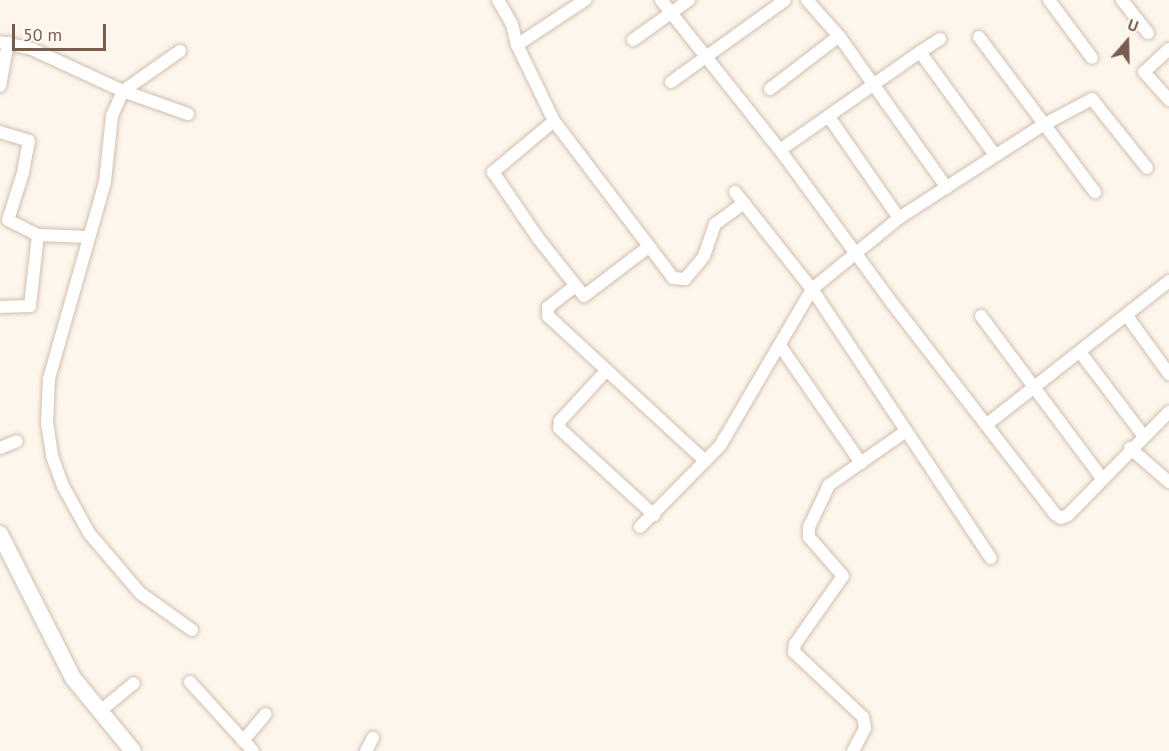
<!DOCTYPE html>
<style>
body{margin:0}
#map{position:relative;width:1169px;height:751px;overflow:hidden;background:#fdf6ec;font-family:"PT Sans",sans-serif}
div>[style]{position:absolute}
[style*='--x']{left:calc(var(--x)*1px);top:calc(var(--y)*1px);width:calc(var(--w)*1px);rotate:calc(var(--a)*1deg)}
.roads{filter:drop-shadow(0 0 2px #d1beb0) drop-shadow(0 0 2px #d1beb0)}
.street>*{height:12px;margin:-6px;padding:0 6px;transform-origin:6px;border-radius:6px;background:#fff}
.secondary>*{height:16px;margin:-8px;padding:0 8px;transform-origin:8px;border-radius:8px;background:#fff}
span{translate:-50% -50%;white-space:nowrap;text-align:center;line-height:1.15;-webkit-text-stroke:4.5px #fffaf3;paint-order:stroke}
.north{position:absolute;left:1097px;top:12px;width:60px;height:60px;-webkit-text-stroke:4px #fffaf3;paint-order:stroke;rotate:20deg;font-size:16px;font-weight:700;line-height:24px;text-align:center;color:#7a5c4d}
.north::after{content:'';display:block;margin:auto;width:21px;height:27px;background:#7a5c4d;clip-path:polygon(50% 0,100% 100%,50% 72%,0 100%)}
.scale{position:absolute;left:12px;top:24px;width:94px;height:27px;box-sizing:border-box;border:3px solid #7a5c4d;border-top:0;padding-left:8px;font-size:18px;line-height:21px;white-space:nowrap;color:#7a5c4d;-webkit-text-stroke:4px #fffaf3;paint-order:stroke}
</style>
<div id="map">
<div class="roads">
<div class="street">
<i style="--x:498;--y:0;--w:28;--a:60"></i>
<i style="--x:512;--y:24;--w:22;--a:77"></i>
<i style="--x:517;--y:45;--w:82;--a:-33.5"></i>
<i style="--x:661;--y:0;--w:191;--a:51.6"></i>
<i style="--x:780;--y:150;--w:190;--a:53.8"></i>
<i style="--x:892;--y:303;--w:267;--a:52.3"></i>
<i style="--x:1055;--y:514;--w:7;--a:34"></i>
<i style="--x:1061;--y:518;--w:8;--a:-23"></i>
<i style="--x:1068;--y:515;--w:144;--a:-45.6"></i>
<i style="--x:807;--y:0;--w:48;--a:48.4"></i>
<i style="--x:839;--y:36;--w:186;--a:54.6"></i>
<i style="--x:1049;--y:0;--w:72;--a:53.4"></i>
<i style="--x:1122;--y:0;--w:42;--a:51.8"></i>
<i style="--x:979;--y:37;--w:194;--a:53.2"></i>
<i style="--x:633;--y:40;--w:69;--a:-35.5"></i>
<i style="--x:0;--y:42;--w:33;--a:12"></i>
<i style="--x:32;--y:49;--w:100;--a:24.8"></i>
<i style="--x:123;--y:91;--w:27;--a:114"></i>
<i style="--x:112;--y:116;--w:66;--a:96.1"></i>
<i style="--x:105;--y:182;--w:205;--a:105.9"></i>
<i style="--x:49;--y:379;--w:44;--a:92.6"></i>
<i style="--x:47;--y:423;--w:33;--a:81"></i>
<i style="--x:52;--y:456;--w:32;--a:70"></i>
<i style="--x:63;--y:486;--w:54;--a:61"></i>
<i style="--x:89;--y:533;--w:79;--a:49.6"></i>
<i style="--x:140;--y:593;--w:64;--a:35.4"></i>
<i style="--x:517;--y:45;--w:85;--a:64"></i>
<i style="--x:554;--y:121;--w:197;--a:52.8"></i>
<i style="--x:673;--y:278;--w:12;--a:5"></i>
<i style="--x:685;--y:279;--w:30;--a:-50"></i>
<i style="--x:704;--y:256;--w:34;--a:-71"></i>
<i style="--x:715;--y:224;--w:36;--a:-36"></i>
<i style="--x:1169;--y:49;--w:34;--a:137"></i>
<i style="--x:1144;--y:72;--w:38;--a:48"></i>
<i style="--x:180;--y:51;--w:70;--a:144.9"></i>
<i style="--x:123;--y:91;--w:69;--a:19.5"></i>
<i style="--x:920;--y:52;--w:24;--a:-33"></i>
<i style="--x:671;--y:82;--w:140;--a:-35.7"></i>
<i style="--x:0;--y:86;--w:44;--a:-79.5"></i>
<i style="--x:770;--y:89;--w:87;--a:-37.5"></i>
<i style="--x:829;--y:117;--w:123;--a:55.3"></i>
<i style="--x:554;--y:121;--w:80;--a:140.1"></i>
<i style="--x:493;--y:172;--w:80;--a:55.7"></i>
<i style="--x:538;--y:238;--w:74;--a:51.6"></i>
<i style="--x:584;--y:296;--w:79;--a:-37.3"></i>
<i style="--x:0;--y:132;--w:30;--a:17"></i>
<i style="--x:29;--y:141;--w:33;--a:101"></i>
<i style="--x:23;--y:173;--w:49;--a:107.7"></i>
<i style="--x:8;--y:220;--w:34;--a:27"></i>
<i style="--x:780;--y:150;--w:171;--a:-35"></i>
<i style="--x:920;--y:52;--w:127;--a:53.9"></i>
<i style="--x:735;--y:192;--w:124;--a:51.6"></i>
<i style="--x:812;--y:289;--w:323;--a:56.4"></i>
<i style="--x:574;--y:287;--w:33;--a:142"></i>
<i style="--x:548;--y:307;--w:9;--a:90"></i>
<i style="--x:548;--y:316;--w:214;--a:42.7"></i>
<i style="--x:0;--y:307;--w:30;--a:-2"></i>
<i style="--x:30;--y:306;--w:71;--a:-83.6"></i>
<i style="--x:38;--y:235;--w:50;--a:2.3"></i>
<i style="--x:981;--y:316;--w:201;--a:53.3"></i>
<i style="--x:1127;--y:316;--w:72;--a:54.1"></i>
<i style="--x:781;--y:347;--w:141;--a:55.4"></i>
<i style="--x:1080;--y:352;--w:104;--a:52.8"></i>
<i style="--x:605;--y:372;--w:67;--a:132.6"></i>
<i style="--x:560;--y:421;--w:7;--a:98"></i>
<i style="--x:559;--y:428;--w:129;--a:42.5"></i>
<i style="--x:986;--y:425;--w:233;--a:-38.2"></i>
<i style="--x:0;--y:448;--w:18;--a:-22"></i>
<i style="--x:1130;--y:448;--w:52;--a:41.1"></i>
<i style="--x:640;--y:527;--w:114;--a:-45.4"></i>
<i style="--x:720;--y:446;--w:182;--a:-59.6"></i>
<i style="--x:812;--y:289;--w:112;--a:-39.2"></i>
<i style="--x:899;--y:218;--w:171;--a:-32.9"></i>
<i style="--x:1043;--y:125;--w:55;--a:-28"></i>
<i style="--x:1092;--y:99;--w:88;--a:51.4"></i>
<i style="--x:190;--y:682;--w:93;--a:47.6"></i>
<i style="--x:99;--y:712;--w:45;--a:-39.6"></i>
<i style="--x:243;--y:741;--w:35;--a:-50"></i>
<i style="--x:366;--y:751;--w:15;--a:-62"></i>
<i style="--x:853;--y:751;--w:26;--a:-62"></i>
<i style="--x:865;--y:728;--w:11;--a:-100"></i>
<i style="--x:863;--y:717;--w:95;--a:-136.7"></i>
<i style="--x:794;--y:652;--w:8;--a:-83"></i>
<i style="--x:795;--y:644;--w:83;--a:-54.8"></i>
<i style="--x:843;--y:576;--w:52;--a:-131.1"></i>
<i style="--x:809;--y:537;--w:10;--a:-90"></i>
<i style="--x:809;--y:527;--w:47;--a:-64.5"></i>
<i style="--x:829;--y:485;--w:94;--a:-35"></i>
</div>
<div class="secondary">
<i style="--x:0;--y:534;--w:161;--a:63.1"></i>
<i style="--x:73;--y:678;--w:94;--a:50.6"></i>
</div>
</div>
<div class="north">U</div>
<div class="scale">50 m</div>
</div>
